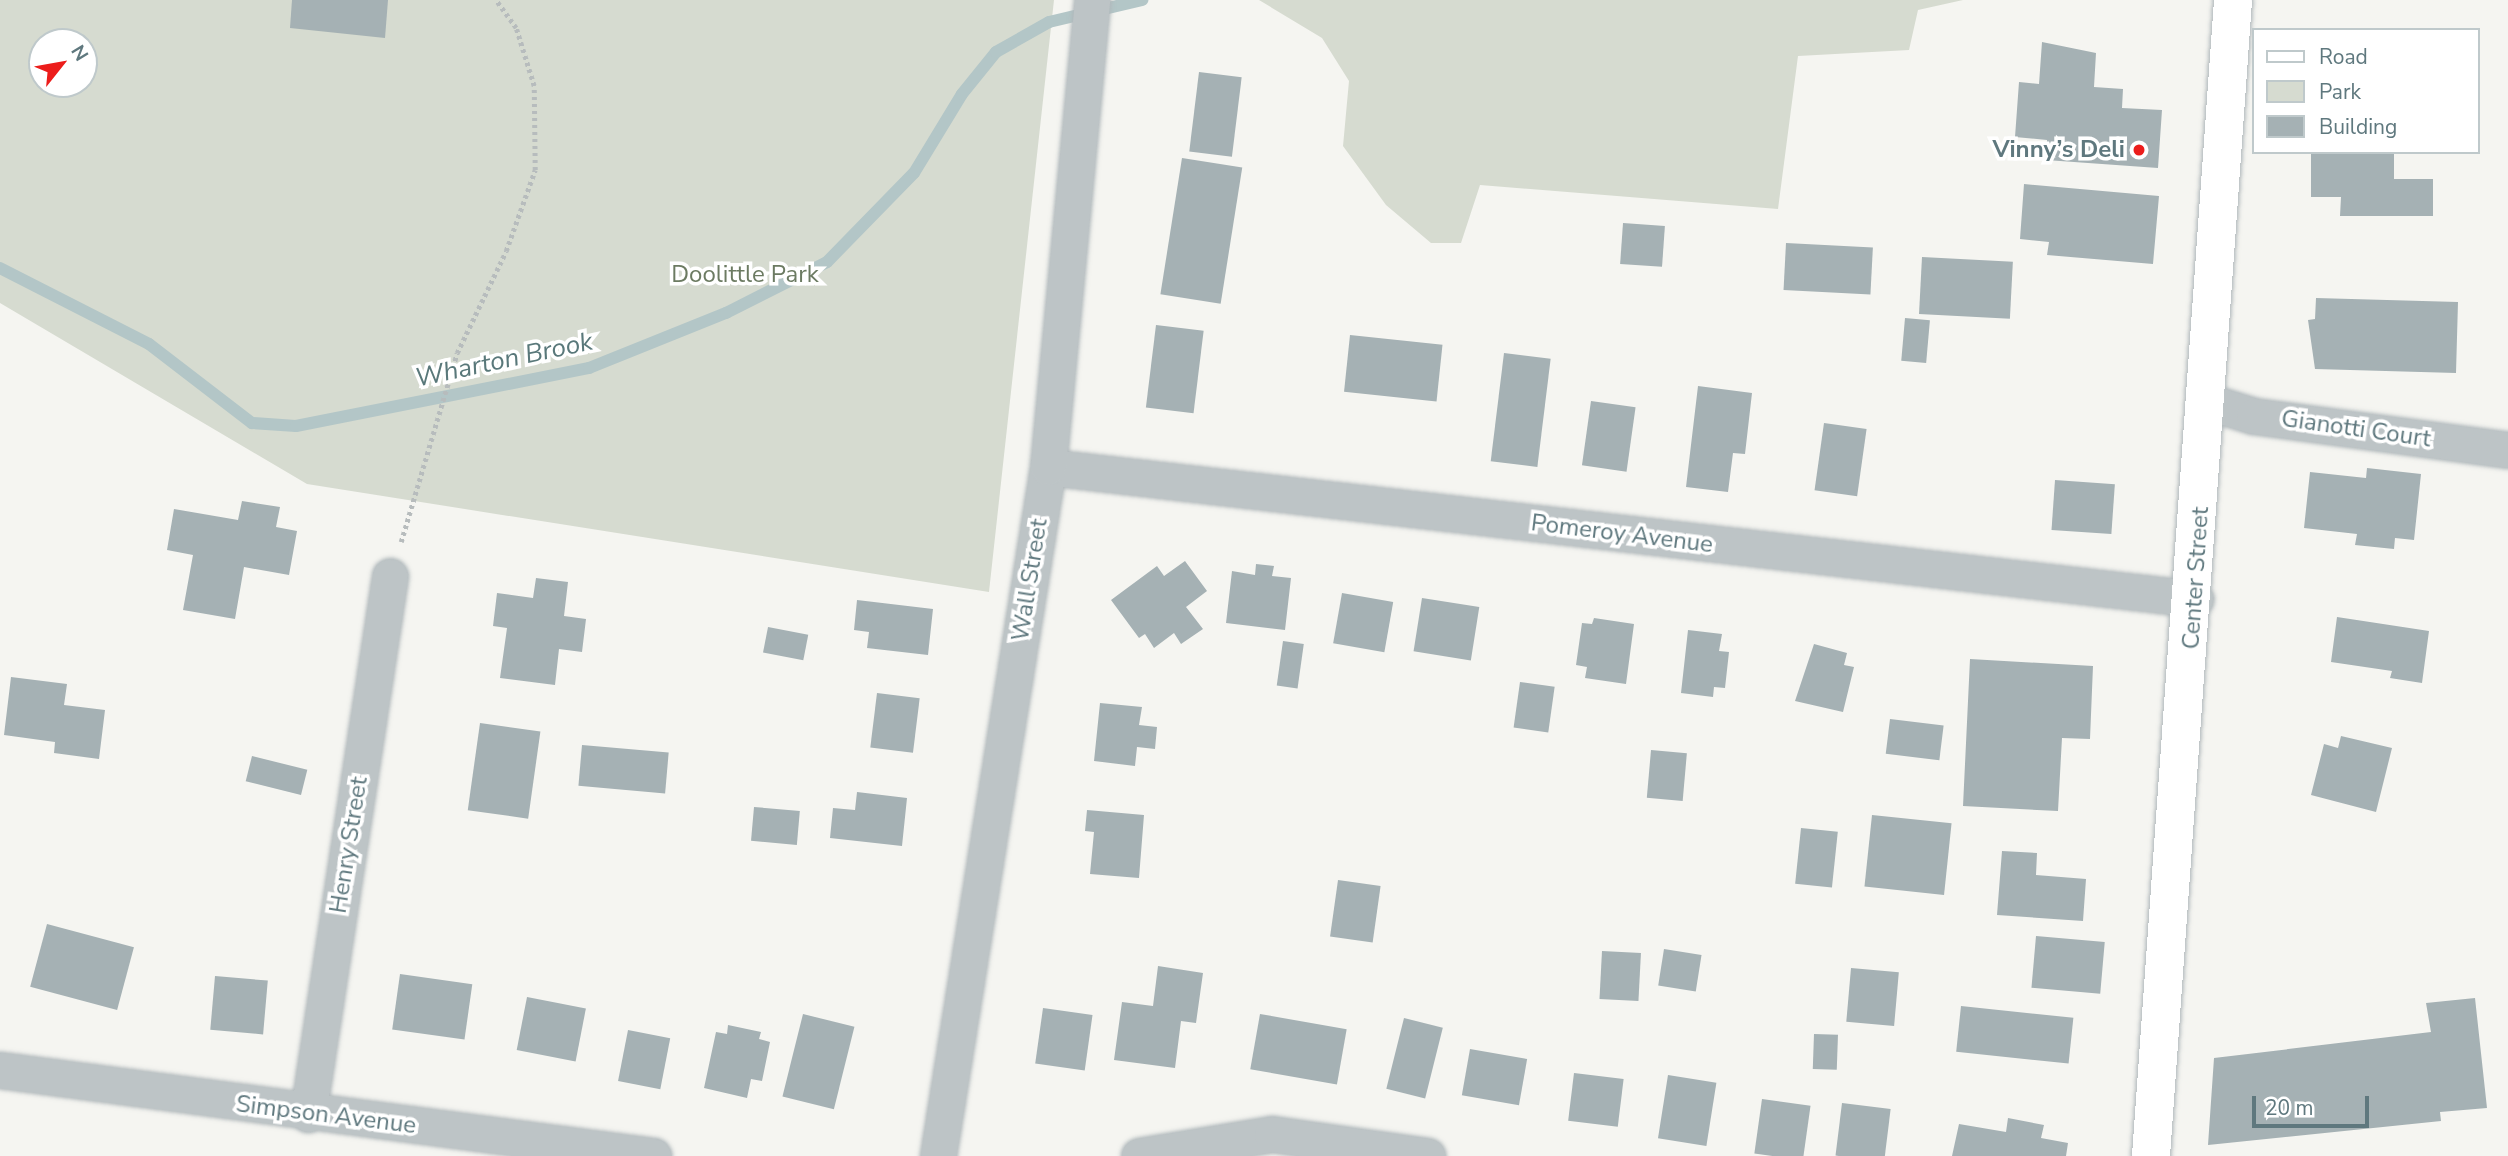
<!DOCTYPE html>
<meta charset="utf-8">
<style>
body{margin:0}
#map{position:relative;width:2508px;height:1156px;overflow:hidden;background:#f5f5f1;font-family:"Nunito Sans",sans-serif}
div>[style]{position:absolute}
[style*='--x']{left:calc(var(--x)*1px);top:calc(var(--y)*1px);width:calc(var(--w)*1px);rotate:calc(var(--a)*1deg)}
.green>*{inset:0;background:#d6dbd0}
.stream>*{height:12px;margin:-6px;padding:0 6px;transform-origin:6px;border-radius:6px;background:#b3c6c7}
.building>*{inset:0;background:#a5b1b4;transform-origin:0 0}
.path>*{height:4.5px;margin-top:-2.25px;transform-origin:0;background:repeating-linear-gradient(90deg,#b7bcbd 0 3.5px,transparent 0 7px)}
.roads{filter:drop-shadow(0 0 2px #b0b8bb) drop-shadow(0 0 2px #b0b8bb)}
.minor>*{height:35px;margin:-17.5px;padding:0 17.5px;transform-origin:17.5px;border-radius:17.5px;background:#bdc4c6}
.secondary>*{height:38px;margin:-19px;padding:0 19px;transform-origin:19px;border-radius:19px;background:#fff}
.dots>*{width:19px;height:19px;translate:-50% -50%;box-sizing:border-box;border:4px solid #fff;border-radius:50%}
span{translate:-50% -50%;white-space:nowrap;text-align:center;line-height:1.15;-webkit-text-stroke:7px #fff;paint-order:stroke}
.poi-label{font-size:24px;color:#5f787e;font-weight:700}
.right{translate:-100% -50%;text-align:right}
.park-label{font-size:24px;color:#6c7b62}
.street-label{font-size:24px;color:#5f787e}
.water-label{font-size:26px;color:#59787a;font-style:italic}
.legend{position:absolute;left:2252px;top:28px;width:228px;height:126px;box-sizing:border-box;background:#fff;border:2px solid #bfc9cb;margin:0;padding:9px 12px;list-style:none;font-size:21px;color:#5f787e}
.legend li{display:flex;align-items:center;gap:14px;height:35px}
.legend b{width:35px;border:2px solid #bfc9cb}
.north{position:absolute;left:28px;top:28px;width:70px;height:70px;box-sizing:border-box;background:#fff;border:2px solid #bfc9cb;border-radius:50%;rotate:59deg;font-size:19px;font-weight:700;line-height:28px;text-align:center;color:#5f787e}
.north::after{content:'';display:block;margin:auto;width:24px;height:32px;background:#ec1d1b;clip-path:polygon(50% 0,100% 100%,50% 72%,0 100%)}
.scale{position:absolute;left:2252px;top:1096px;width:117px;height:32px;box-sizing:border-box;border:4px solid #5f787e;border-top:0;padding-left:9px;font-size:21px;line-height:24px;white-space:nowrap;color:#5f787e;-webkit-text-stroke:5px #fff;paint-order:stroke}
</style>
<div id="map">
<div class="green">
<i style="clip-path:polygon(evenodd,0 0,1054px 0,989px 592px,307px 484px,0 303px,0 0,42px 42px,84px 42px,84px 84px,42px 84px,42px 42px)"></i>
<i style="clip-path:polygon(1259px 0,1963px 0,1918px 10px,1909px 50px,1798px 56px,1778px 209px,1480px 185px,1461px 243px,1431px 243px,1386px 205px,1343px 146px,1349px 81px,1322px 38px)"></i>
</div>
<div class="stream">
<i style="--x:0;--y:268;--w:167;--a:27"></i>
<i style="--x:149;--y:344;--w:130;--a:37.5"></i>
<i style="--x:252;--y:423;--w:44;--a:3.9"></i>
<i style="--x:296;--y:426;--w:299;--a:-11.2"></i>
<i style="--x:589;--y:368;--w:148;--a:-21.9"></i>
<i style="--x:726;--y:313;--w:113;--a:-26.8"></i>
<i style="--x:827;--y:262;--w:124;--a:-45.7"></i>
<i style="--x:914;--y:173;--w:92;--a:-58.7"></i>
<i style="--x:962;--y:94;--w:54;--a:-51"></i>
<i style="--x:996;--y:52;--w:61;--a:-29.5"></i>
<i style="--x:1049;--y:22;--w:96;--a:-13.3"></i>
</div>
<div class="building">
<i style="clip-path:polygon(292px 0,388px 0,385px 38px,290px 28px)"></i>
<i style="clip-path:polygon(2042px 42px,2096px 53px,2094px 87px,2123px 89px,2122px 108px,2162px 110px,2158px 168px,2046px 160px,2047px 140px,2015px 137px,2019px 82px,2039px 84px)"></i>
<i style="left:1199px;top:72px;width:43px;height:80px;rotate:7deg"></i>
<i style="clip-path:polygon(2311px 152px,2394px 152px,2394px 179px,2433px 179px,2433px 216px,2340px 216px,2341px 197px,2311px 197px)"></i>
<i style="left:1182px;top:158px;width:61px;height:138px;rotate:9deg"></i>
<i style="clip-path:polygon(2024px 184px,2159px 196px,2153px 264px,2047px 255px,2049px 242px,2020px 239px)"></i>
<i style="left:1623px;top:223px;width:42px;height:41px;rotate:4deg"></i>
<i style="left:1786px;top:243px;width:87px;height:47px;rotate:3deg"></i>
<i style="left:1922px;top:257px;width:91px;height:57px;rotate:3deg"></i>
<i style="clip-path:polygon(2316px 298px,2458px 302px,2456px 373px,2315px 369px,2308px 320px,2315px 319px)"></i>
<i style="left:1905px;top:318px;width:25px;height:43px;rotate:5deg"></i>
<i style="left:1156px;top:325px;width:48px;height:83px;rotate:7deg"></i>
<i style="left:1350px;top:335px;width:93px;height:57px;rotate:6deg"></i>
<i style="left:1504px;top:353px;width:47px;height:109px;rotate:7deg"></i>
<i style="clip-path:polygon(1698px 386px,1752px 393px,1745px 454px,1733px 453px,1728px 492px,1686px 487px)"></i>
<i style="left:1591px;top:401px;width:45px;height:65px;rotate:8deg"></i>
<i style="left:1824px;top:423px;width:43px;height:68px;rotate:8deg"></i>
<i style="clip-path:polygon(2367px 468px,2421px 474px,2414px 540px,2395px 538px,2394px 549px,2355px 545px,2357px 534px,2304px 528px,2310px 472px,2366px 478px)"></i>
<i style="left:2055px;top:480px;width:60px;height:50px;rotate:4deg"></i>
<i style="clip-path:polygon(242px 501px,280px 507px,276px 527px,297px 531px,289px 575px,244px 567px,235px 619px,183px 610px,193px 555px,167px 550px,174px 509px,238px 520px)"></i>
<i style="clip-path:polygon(1185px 561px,1207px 591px,1186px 607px,1203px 629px,1181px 644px,1174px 633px,1154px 648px,1145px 634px,1139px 638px,1111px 600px,1157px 566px,1164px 576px)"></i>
<i style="clip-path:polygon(1256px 564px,1274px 566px,1272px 576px,1291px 578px,1285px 630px,1226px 623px,1232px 571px,1255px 575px)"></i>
<i style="clip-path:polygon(536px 578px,568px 582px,564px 616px,586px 619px,582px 652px,559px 649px,555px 685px,500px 678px,507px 628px,493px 626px,497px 593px,533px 598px)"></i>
<i style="left:1342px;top:593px;width:52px;height:51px;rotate:10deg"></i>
<i style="left:1422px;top:598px;width:58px;height:54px;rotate:9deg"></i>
<i style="clip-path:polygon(857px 600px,933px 609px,928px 655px,867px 648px,869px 632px,854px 630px)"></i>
<i style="clip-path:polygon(2337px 617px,2429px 631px,2422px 683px,2390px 678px,2392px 671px,2331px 662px)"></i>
<i style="clip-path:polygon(1594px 618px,1634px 624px,1626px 684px,1585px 678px,1587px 667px,1576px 665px,1582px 623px,1592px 624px)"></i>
<i style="left:768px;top:627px;width:41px;height:26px;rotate:11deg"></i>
<i style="clip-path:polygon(1688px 630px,1722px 634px,1719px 651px,1729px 652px,1725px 688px,1714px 687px,1713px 697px,1681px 693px)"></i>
<i style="left:1283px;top:641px;width:21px;height:45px;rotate:8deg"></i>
<i style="clip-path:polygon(1814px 644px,1847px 653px,1844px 665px,1854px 667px,1843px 712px,1795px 701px)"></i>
<i style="clip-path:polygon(1970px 659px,2093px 666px,2090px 739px,2062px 738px,2058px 811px,1963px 806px)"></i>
<i style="clip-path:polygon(11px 677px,67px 684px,64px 705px,105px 710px,99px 759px,54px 753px,55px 742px,4px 735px)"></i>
<i style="left:1520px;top:682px;width:35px;height:46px;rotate:8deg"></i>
<i style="left:877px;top:693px;width:43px;height:55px;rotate:7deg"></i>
<i style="clip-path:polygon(1100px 703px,1142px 707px,1139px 725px,1157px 727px,1155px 749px,1137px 747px,1135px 766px,1094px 761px)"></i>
<i style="left:1890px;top:719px;width:54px;height:35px;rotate:7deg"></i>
<i style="left:480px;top:723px;width:61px;height:88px;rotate:8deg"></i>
<i style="clip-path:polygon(2341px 736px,2392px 748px,2376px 812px,2311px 795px,2324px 744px,2338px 748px)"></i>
<i style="left:582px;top:745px;width:87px;height:41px;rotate:5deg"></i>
<i style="left:1651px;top:750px;width:36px;height:48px;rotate:5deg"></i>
<i style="left:252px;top:756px;width:57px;height:26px;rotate:14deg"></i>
<i style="clip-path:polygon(857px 792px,907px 798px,902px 846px,830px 838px,833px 808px,855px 810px)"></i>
<i style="left:754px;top:807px;width:46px;height:34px;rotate:5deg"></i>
<i style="clip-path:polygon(1087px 810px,1144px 815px,1139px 878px,1090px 874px,1094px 832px,1085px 831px)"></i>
<i style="left:1872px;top:815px;width:80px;height:72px;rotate:6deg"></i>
<i style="left:1801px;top:828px;width:37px;height:56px;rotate:6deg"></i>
<i style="clip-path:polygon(2002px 851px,2037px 853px,2036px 875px,2086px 879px,2083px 921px,1997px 915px)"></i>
<i style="left:1338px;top:880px;width:43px;height:57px;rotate:8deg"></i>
<i style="left:47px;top:924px;width:90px;height:65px;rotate:15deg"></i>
<i style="left:2036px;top:936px;width:69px;height:52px;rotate:5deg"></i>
<i style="left:1664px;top:949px;width:38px;height:37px;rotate:9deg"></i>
<i style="left:1602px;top:951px;width:39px;height:48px;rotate:3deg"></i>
<i style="clip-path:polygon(1158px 966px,1203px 973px,1196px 1023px,1181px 1021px,1175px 1068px,1114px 1060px,1122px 1002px,1153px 1006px)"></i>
<i style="left:1851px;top:968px;width:48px;height:54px;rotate:5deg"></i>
<i style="left:400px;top:974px;width:73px;height:56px;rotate:8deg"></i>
<i style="left:215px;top:976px;width:53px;height:54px;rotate:5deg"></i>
<i style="left:527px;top:997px;width:60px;height:54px;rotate:11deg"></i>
<i style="clip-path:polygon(2475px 998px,2487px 1108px,2440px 1112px,2441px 1121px,2208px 1145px,2214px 1058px,2431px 1032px,2426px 1003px)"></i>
<i style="left:1961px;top:1006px;width:113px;height:46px;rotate:6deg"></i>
<i style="left:1043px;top:1008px;width:50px;height:56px;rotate:8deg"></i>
<i style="left:803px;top:1014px;width:53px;height:85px;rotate:14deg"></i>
<i style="left:1260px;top:1014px;width:88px;height:56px;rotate:10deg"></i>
<i style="left:1404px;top:1018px;width:40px;height:73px;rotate:14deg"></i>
<i style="clip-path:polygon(728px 1025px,761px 1032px,759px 1039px,770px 1042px,762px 1081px,751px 1079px,747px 1098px,704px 1088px,716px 1032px,727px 1034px)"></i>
<i style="left:628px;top:1030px;width:43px;height:52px;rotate:11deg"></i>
<i style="left:1814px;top:1034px;width:24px;height:35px;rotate:2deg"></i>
<i style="left:1470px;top:1049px;width:58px;height:47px;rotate:10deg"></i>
<i style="left:1574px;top:1073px;width:50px;height:48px;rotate:7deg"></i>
<i style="left:1668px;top:1075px;width:49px;height:64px;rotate:9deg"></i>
<i style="left:1762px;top:1099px;width:49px;height:55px;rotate:8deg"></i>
<i style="left:1842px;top:1103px;width:49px;height:53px;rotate:7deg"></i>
<i style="clip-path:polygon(2008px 1118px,2044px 1125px,2041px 1138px,2068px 1143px,2066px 1156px,1952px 1156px,1959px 1124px,2006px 1132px)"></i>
</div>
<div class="path">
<i style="--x:401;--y:542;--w:197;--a:-73.5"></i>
<i style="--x:457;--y:353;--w:113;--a:-64.3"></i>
<i style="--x:506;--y:251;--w:86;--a:-70.3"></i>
<i style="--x:535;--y:170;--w:84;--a:-90.7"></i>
<i style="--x:534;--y:86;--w:61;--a:-107.2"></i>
<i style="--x:516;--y:28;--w:34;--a:-126"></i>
</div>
<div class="roads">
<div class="minor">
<i style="--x:2206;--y:401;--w:50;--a:17.4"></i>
<i style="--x:2254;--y:416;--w:256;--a:7.6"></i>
<i style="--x:1048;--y:467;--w:1155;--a:6.56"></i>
<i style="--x:0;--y:1070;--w:659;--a:7.5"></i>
<i style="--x:308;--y:1114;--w:544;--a:-81.33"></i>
<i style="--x:938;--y:1156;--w:698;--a:-80.93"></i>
<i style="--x:1048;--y:467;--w:469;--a:-84.6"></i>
<i style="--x:1139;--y:1156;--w:135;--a:-9.4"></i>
<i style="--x:1272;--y:1134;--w:157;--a:8.1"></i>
</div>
<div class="secondary">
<i style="--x:2151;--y:1156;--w:1159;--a:-85.94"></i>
</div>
</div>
<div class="dots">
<i style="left:2139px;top:150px;background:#ec1d1b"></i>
</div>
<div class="poi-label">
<span class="right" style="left:2125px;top:150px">Vinny’s Deli</span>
</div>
<div class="park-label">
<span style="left:745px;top:275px">Doolittle Park</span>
</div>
<div class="street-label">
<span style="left:2356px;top:429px;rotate:8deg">Gianotti Court</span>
<span style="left:1622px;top:534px;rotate:7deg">Pomeroy Avenue</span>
<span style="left:2196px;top:578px;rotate:-86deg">Center Street</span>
<span style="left:1030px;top:580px;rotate:-81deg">Wall Street</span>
<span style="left:349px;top:845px;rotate:-81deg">Henry Street</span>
<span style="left:326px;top:1115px;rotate:7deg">Simpson Avenue</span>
</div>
<div class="water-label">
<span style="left:504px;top:360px;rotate:-12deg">Wharton Brook</span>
</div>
<ul class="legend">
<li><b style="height:9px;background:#fff"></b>Road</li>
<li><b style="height:19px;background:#d6dbd0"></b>Park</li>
<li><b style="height:19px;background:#a5b1b4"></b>Building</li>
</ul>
<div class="north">N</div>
<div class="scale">20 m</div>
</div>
